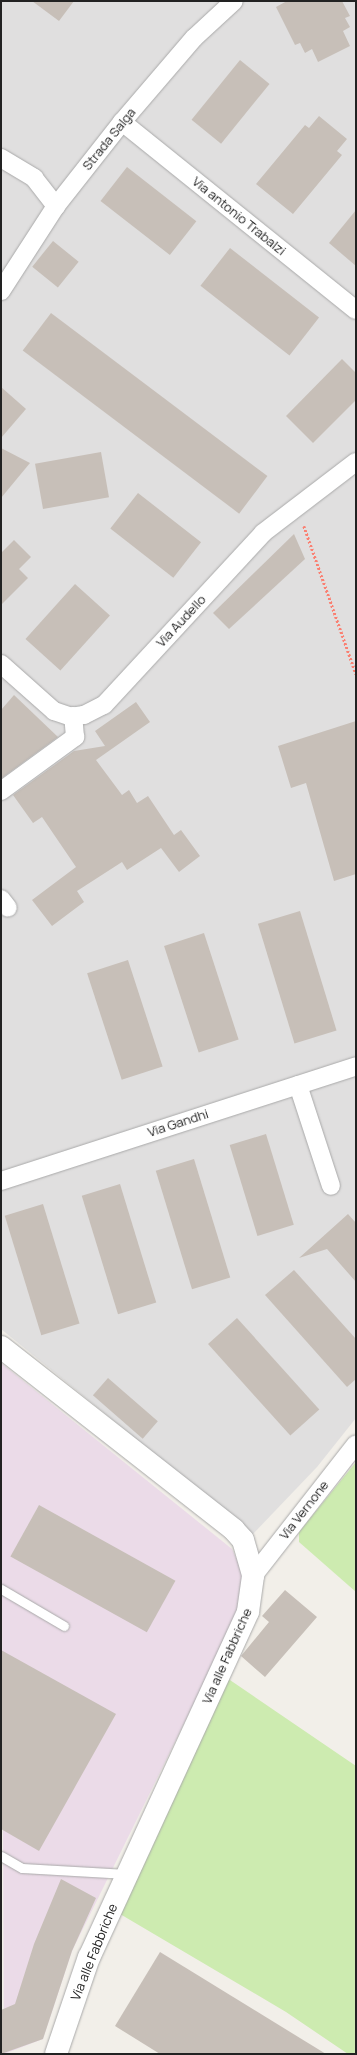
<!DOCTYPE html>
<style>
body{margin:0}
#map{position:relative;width:357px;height:2055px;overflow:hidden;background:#f2efe9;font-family:Manrope,sans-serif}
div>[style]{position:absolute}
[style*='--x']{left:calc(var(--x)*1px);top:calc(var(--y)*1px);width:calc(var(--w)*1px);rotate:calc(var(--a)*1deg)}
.residential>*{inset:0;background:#e0dfdf}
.industrial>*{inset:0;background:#ebdbe8}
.grass>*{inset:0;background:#cdebb0}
.building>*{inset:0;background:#c7bfb8;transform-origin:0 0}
.path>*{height:2.5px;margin-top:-1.25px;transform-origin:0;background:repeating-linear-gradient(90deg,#fa8072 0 2px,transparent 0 4px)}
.roads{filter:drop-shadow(0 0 1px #a9a9a9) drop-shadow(0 0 1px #a9a9a9)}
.service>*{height:9px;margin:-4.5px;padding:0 4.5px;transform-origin:4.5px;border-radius:4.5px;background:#fff}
.minor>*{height:18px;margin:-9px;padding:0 9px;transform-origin:9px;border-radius:9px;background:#fff}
.tertiary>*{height:22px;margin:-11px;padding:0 11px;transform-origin:11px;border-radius:11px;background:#fff}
span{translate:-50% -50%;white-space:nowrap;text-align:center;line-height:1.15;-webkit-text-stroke:3px #fff;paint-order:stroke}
.street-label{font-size:13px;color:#222}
.frame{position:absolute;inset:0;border:2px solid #222;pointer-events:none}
</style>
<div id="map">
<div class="residential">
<i style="clip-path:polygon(1px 1px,356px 1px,356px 1418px,317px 1467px,253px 1534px,1px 1329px)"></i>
</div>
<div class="industrial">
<i style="clip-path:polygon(1px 1363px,232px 1549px,246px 1579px,240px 1610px,72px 1951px,43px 2039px,4px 2054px)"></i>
</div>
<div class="grass">
<i style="clip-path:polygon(356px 1462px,356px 1592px,299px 1542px,299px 1532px)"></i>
<i style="clip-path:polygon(227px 1678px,356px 1766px,356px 2054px,348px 2054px,286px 2012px,120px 1914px)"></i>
</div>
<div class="building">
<i style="clip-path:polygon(32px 1px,74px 1px,59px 21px)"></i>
<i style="clip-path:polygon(287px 1px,342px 1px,350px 16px,345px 18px,350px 27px,343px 31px,350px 46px,318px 62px,312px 49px,305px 53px,300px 43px,295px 45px,276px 7px)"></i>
<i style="left:240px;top:60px;width:38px;height:77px;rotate:39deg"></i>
<i style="clip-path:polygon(319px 116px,347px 139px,337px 151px,342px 155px,293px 214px,256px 184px,305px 125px,309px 128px)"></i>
<i style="left:127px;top:167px;width:88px;height:43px;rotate:38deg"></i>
<i style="clip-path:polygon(356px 210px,356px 266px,329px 243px)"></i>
<i style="left:53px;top:241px;width:33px;height:33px;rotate:39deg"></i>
<i style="left:230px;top:248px;width:113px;height:48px;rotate:38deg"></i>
<i style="left:51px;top:313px;width:271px;height:47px;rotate:37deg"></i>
<i style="clip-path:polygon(342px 359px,356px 373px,356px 400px,313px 443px,286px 416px)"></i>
<i style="clip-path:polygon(1px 387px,26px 409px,1px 438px)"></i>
<i style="clip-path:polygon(1px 448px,30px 463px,1px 498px)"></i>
<i style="left:101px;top:452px;width:46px;height:67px;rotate:80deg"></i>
<i style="left:138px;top:493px;width:80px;height:45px;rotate:38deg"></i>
<i style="clip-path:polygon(294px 534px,305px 559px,229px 629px,213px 613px)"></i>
<i style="clip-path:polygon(14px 540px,31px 557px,19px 569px,28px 578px,1px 605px,1px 553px)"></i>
<i style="left:75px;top:584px;width:47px;height:74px;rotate:42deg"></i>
<i style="clip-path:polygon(14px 695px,58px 737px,2px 778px,1px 710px)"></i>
<i style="clip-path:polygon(136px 702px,150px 722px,96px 760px,122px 795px,129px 790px,137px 803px,148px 796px,174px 835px,181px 830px,200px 856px,179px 872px,161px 848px,127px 870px,122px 862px,77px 891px,84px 902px,52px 926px,32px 900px,76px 867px,42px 817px,33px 823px,13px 795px,74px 751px,105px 746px,95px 731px)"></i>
<i style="clip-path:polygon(356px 721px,356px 874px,334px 881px,306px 783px,291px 788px,278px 746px)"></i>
<i style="left:300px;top:911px;width:125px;height:44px;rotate:73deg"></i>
<i style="left:204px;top:933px;width:112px;height:42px;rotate:72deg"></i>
<i style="left:128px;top:960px;width:112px;height:43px;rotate:72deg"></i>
<i style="left:266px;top:1134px;width:95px;height:38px;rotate:73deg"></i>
<i style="left:194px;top:1159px;width:124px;height:40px;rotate:73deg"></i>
<i style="left:120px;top:1184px;width:124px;height:40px;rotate:73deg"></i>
<i style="left:43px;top:1204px;width:125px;height:40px;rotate:73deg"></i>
<i style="clip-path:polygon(348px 1214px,356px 1223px,356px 1282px,327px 1249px,299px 1258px)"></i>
<i style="clip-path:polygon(294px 1270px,356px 1339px,356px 1379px,347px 1387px,265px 1295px)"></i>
<i style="left:237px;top:1318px;width:123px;height:39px;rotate:48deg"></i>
<i style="left:108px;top:1378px;width:66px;height:23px;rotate:41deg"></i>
<i style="left:39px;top:1505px;width:156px;height:59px;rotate:29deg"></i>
<i style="clip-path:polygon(285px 1590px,317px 1617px,265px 1677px,241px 1656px,269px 1622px,262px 1616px)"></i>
<i style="clip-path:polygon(1px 1650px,116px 1714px,39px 1851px,1px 1829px)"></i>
<i style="clip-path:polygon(61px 1879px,96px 1898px,72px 1951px,43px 2039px,1px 2054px,1px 2010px,15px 2004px,34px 1944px)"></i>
<i style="clip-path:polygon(160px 1952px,326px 2054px,160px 2054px,115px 2026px)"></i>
</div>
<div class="path">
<i style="--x:304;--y:526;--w:157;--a:70.6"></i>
</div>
<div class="roads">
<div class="service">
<i style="--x:1;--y:1589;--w:73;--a:30.4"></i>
<i style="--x:1;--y:1856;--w:24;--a:30"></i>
<i style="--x:22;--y:1868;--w:105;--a:3.3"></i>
</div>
<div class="minor">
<i style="--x:122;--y:122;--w:300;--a:38.8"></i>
<i style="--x:1;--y:158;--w:39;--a:31"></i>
<i style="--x:34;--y:178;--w:36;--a:52"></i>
<i style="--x:1;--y:291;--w:101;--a:-57.1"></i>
<i style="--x:56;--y:206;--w:107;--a:-51.8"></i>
<i style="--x:122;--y:122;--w:111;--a:-49.4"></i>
<i style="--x:194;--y:38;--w:54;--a:-42.8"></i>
<i style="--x:1;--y:664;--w:71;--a:41.6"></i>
<i style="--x:54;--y:711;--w:18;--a:19"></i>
<i style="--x:71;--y:717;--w:13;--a:-9"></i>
<i style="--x:84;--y:715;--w:22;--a:-27"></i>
<i style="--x:104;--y:705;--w:234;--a:-47.2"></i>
<i style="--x:263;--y:533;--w:117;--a:-37.4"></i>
<i style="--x:1;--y:791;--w:92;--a:-36.1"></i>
<i style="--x:75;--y:737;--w:21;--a:-95"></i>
<i style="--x:1;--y:899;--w:11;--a:52"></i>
<i style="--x:298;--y:1085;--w:106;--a:71.9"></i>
<i style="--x:1;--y:1181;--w:373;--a:-17.9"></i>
<i style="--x:253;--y:1576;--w:167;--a:-52"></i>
</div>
<div class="tertiary">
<i style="--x:1;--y:1347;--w:296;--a:38.1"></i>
<i style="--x:234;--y:1530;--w:13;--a:48"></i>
<i style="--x:243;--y:1540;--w:37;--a:74"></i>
<i style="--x:253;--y:1576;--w:36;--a:98"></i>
<i style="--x:248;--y:1612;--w:380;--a:114.7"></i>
<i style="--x:89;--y:1957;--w:102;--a:108.8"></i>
</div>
</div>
<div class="street-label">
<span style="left:109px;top:139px;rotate:-51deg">Strada Salga</span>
<span style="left:239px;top:216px;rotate:39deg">Via antonio Trabalzi</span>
<span style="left:181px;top:621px;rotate:-47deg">Via Audello</span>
<span style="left:178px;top:1123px;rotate:-18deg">Via Gandhi</span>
<span style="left:304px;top:1510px;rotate:-52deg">Via Vernone</span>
<span style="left:227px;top:1656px;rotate:-66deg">Via alle Fabbriche</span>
<span style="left:94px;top:1952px;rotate:-68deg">Via alle Fabbriche</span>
</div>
<div class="frame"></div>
</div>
